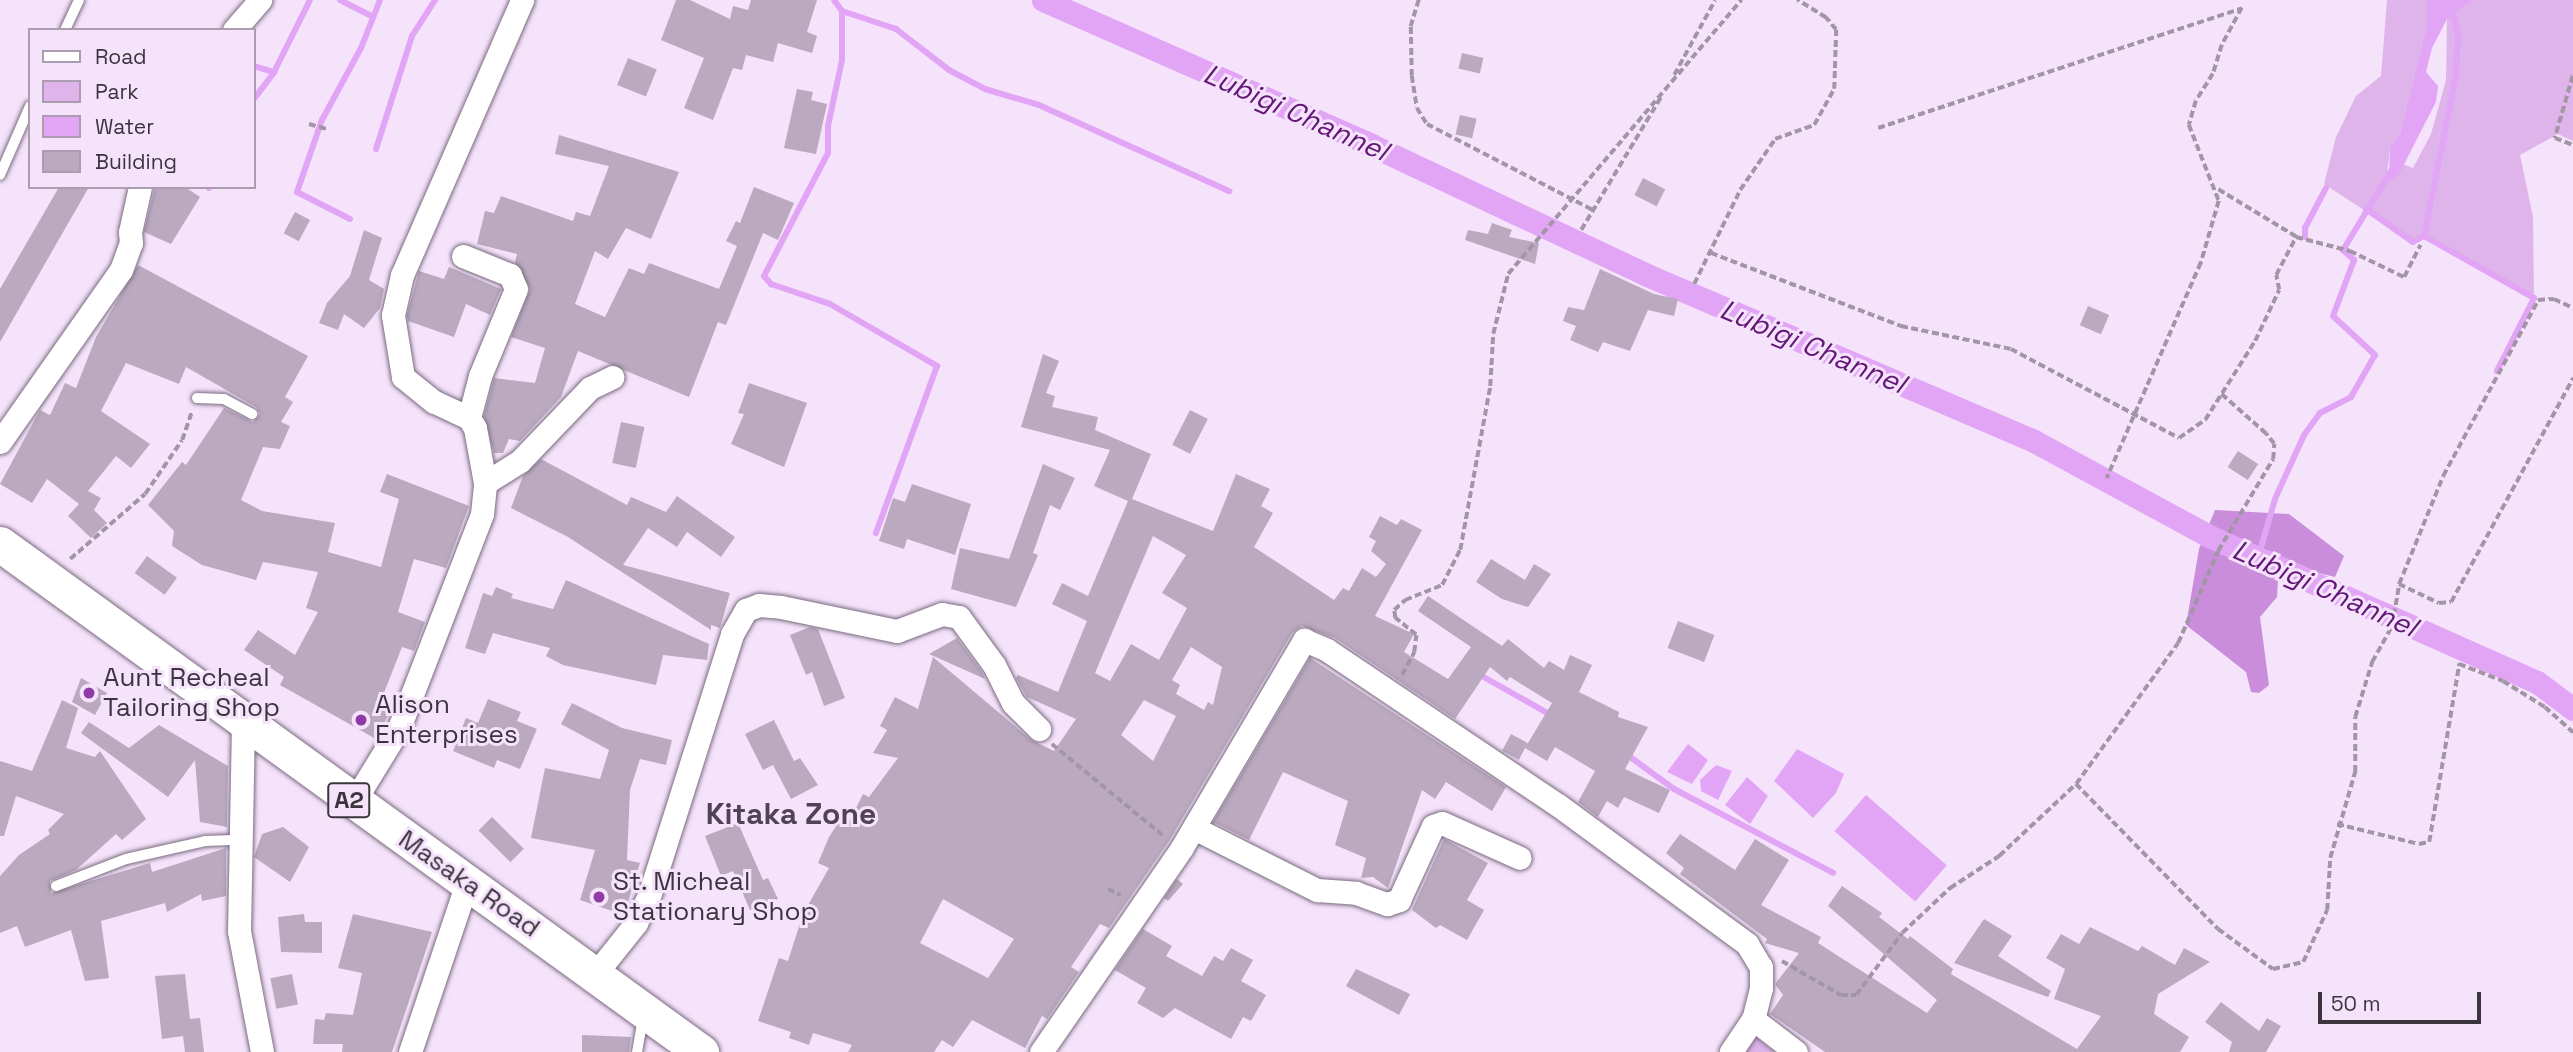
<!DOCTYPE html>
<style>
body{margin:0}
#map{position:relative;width:2573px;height:1052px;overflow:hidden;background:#f5e3fb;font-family:"Space Grotesk",sans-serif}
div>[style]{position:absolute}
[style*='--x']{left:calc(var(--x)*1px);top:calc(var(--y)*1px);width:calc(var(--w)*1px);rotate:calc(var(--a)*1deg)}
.green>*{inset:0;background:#deb4ea}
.forest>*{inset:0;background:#ca8ddc}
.water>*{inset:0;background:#e2a4f5;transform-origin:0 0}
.stream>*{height:6px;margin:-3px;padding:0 3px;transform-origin:3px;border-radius:3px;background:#e2a4f5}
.canal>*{height:23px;margin:-11.5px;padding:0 11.5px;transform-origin:11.5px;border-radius:11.5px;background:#e2a4f5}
.building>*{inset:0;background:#baa9bf;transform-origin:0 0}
.path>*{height:3.5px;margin-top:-1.75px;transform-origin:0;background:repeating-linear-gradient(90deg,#a295a6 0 7px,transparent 0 10.5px)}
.roads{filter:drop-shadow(0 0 2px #7a6a7f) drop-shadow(0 0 2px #7a6a7f)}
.service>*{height:10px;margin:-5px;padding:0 5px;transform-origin:5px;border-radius:5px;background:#fff}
.minor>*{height:23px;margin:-11.5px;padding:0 11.5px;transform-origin:11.5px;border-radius:11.5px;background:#fff}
.primary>*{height:35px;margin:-17.5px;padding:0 17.5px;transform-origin:17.5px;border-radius:17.5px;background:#fff}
.dots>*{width:19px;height:19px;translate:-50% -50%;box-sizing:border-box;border:4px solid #f5e3fb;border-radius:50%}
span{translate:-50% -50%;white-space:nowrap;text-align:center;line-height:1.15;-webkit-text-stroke:6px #f5e3fb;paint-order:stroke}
.shield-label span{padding:2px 5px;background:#f5e3fb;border:2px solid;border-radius:5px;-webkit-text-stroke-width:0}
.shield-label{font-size:24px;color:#3b343d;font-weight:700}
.poi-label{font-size:26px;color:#3b343d}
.left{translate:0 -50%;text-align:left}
.street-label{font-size:26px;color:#3b343d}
.water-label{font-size:28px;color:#631677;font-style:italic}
.quarter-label{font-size:30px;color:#514256;font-weight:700}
.legend{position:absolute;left:28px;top:28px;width:228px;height:161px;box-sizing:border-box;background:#f5e3fb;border:2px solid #ab9daf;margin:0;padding:9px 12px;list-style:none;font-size:21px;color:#3b343d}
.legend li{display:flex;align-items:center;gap:14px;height:35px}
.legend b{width:35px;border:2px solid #ab9daf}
.scale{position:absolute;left:2318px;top:992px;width:163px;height:32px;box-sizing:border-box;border:4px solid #3b343d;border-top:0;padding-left:9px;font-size:21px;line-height:24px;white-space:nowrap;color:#3b343d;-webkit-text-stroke:5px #f5e3fb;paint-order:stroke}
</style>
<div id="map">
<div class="green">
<i style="clip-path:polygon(2387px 0,2427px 0,2427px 25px,2400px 134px,2390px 149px,2387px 175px,2397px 178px,2403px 164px,2413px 168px,2431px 134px,2446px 80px,2447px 19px,2458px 7px,2472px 0,2573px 0,2573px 141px,2558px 134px,2520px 155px,2533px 217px,2534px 298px,2424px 236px,2413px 242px,2324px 184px,2336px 137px,2356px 96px,2381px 76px)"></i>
<i style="clip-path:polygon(1756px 1037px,1774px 1052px,1746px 1052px)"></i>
</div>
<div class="forest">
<i style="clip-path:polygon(2215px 510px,2289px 514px,2344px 556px,2335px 577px,2279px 563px,2277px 597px,2260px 617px,2269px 685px,2259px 693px,2251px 692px,2246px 672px,2186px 625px,2199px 549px)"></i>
</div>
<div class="water">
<i style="clip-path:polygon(2427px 0,2472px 0,2447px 19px,2432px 48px,2426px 72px,2438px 86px,2436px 102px,2397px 178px,2389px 181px,2390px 148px,2400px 134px,2427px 25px)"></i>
<i style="clip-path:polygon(1688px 744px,1708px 760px,1692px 784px,1667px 772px)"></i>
<i style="clip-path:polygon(1797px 749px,1844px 774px,1836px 793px,1813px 818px,1774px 781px)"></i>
<i style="clip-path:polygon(1716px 765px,1732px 771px,1718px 800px,1701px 791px,1700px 780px)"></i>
<i style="clip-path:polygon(1747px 777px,1768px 796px,1750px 824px,1725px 805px)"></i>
<i style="left:1866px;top:795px;width:107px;height:48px;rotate:41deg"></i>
</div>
<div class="stream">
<i style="--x:340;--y:0;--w:37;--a:27"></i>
<i style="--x:834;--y:0;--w:14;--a:54"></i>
<i style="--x:842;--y:11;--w:57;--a:18.4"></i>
<i style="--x:896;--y:29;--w:67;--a:37.7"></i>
<i style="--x:949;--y:70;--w:41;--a:27.8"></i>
<i style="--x:985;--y:89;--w:56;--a:16.5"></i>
<i style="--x:1039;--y:105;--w:209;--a:24.4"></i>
<i style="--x:842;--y:11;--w:49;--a:90"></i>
<i style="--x:842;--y:60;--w:67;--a:102"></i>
<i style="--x:828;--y:126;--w:27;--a:90"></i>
<i style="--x:828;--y:153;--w:139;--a:117.5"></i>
<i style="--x:764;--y:276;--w:11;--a:49"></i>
<i style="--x:771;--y:284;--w:62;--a:18.7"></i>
<i style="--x:830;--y:304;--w:124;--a:30.1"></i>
<i style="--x:937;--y:366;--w:178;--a:110.1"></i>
<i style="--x:254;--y:66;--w:21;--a:17"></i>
<i style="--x:254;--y:99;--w:34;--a:-53"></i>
<i style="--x:274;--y:72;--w:80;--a:-63.4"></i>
<i style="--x:376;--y:149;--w:119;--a:-72.3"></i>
<i style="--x:412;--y:36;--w:43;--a:-57.4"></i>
<i style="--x:209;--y:188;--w:1;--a:-90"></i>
<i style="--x:2366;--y:209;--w:57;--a:35.1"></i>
<i style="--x:2413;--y:242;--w:13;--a:-29"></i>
<i style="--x:2424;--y:236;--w:126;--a:29.4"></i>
<i style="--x:2534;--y:298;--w:82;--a:116.9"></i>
<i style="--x:350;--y:219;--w:59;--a:-153"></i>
<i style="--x:297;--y:192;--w:76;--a:-70.9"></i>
<i style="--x:322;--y:120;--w:82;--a:-61.6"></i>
<i style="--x:361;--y:48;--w:52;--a:-68.4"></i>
<i style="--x:2424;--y:236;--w:163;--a:-78.7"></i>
<i style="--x:2456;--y:76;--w:44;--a:-87.4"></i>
<i style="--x:2458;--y:32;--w:33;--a:-106"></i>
<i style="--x:2305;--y:237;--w:9;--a:-90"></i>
<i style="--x:2305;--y:228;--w:45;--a:-62.3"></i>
<i style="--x:2258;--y:558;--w:61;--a:-73.9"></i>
<i style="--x:2275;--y:499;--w:70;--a:-65.6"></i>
<i style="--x:2304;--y:435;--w:27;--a:-54"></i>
<i style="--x:2320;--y:413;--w:35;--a:-27"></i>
<i style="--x:2351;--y:397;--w:48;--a:-60.3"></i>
<i style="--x:2375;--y:355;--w:57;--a:-137.1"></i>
<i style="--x:2333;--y:316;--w:60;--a:-69.4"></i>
<i style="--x:2354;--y:260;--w:15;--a:-138"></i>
<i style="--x:2343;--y:250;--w:92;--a:-58.7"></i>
<i style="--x:1480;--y:675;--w:81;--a:29.4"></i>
<i style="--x:1626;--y:754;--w:59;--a:36.1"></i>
<i style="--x:1674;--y:789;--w:180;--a:27.8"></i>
</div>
<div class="canal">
<i style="--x:1043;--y:0;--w:359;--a:23.8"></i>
<i style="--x:1371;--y:145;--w:305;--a:25.2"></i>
<i style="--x:1647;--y:275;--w:421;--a:23.2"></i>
<i style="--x:2034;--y:441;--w:201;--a:28.5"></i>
<i style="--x:2211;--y:537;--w:357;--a:24"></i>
<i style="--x:2537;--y:682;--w:45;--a:36.9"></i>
</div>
<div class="building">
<i style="clip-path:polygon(676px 0,690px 0,730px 19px,733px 6px,748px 10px,751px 0,817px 0,807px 32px,817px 36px,812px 53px,778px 43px,773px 62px,746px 55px,742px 70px,733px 68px,713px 120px,684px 108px,704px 58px,661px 40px)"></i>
<i style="left:1462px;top:53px;width:22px;height:16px;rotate:13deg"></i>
<i style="left:628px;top:58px;width:31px;height:29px;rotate:22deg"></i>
<i style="clip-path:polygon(797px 89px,813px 92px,811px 100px,827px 104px,816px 154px,784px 148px)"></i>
<i style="left:1460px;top:115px;width:17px;height:20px;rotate:13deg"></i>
<i style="clip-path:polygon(559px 135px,679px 172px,651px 239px,626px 228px,608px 259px,595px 251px,575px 304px,605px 317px,629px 268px,644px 274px,649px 263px,719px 289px,737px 246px,726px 241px,736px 221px,740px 223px,754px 187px,794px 203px,778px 240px,763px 233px,726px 325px,718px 322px,689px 397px,578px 351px,561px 397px,520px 441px,509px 439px,503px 453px,494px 453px,484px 416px,494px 378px,535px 383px,545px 348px,511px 337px,530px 289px,515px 262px,517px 254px,477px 244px,485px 211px,494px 213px,501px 196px,573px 221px,576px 212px,590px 216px,609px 166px,555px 154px)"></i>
<i style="left:1643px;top:178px;width:25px;height:19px;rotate:27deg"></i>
<i style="clip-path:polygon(59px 187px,89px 187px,0 342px,0 289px)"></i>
<i style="clip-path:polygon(155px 187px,185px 187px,200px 197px,171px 244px,144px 232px)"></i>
<i style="left:295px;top:212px;width:17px;height:24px;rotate:28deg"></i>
<i style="clip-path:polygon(1492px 223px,1512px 230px,1509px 237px,1539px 243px,1535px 264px,1465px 240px,1468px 230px,1488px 234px)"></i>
<i style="clip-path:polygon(364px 230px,382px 238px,369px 280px,384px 289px,380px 308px,364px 328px,344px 314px,338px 330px,319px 323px,327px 303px,350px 276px)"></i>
<i style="clip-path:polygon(138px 265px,308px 356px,285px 397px,293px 402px,281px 422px,290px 426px,280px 449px,263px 447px,241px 500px,262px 511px,335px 523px,328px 552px,381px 567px,399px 499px,380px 492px,387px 474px,469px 506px,446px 568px,414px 559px,398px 612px,425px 622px,414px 651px,402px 647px,380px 703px,391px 709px,376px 739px,280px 685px,284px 677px,244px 650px,258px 630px,295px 655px,318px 612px,306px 608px,318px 572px,263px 562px,256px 580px,202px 565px,172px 546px,174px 531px,148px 505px,182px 462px,186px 465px,224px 408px,253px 422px,260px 414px,256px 407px,186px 367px,179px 384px,126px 363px,101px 411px,150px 444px,131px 468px,116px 456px,88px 491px,101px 498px,94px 510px,107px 523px,91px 538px,68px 516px,79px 504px,47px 479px,32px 503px,0 484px,40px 410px,50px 415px,65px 383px,76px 388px,96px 337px)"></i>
<i style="clip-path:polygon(449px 267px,501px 289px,490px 315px,466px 304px,454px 337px,408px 321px,407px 315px,419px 271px,444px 279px)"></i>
<i style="clip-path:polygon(1600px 269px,1654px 294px,1678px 299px,1674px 316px,1648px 310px,1630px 351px,1603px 342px,1598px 352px,1570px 340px,1576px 326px,1563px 321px,1568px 307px,1584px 310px)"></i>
<i style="left:2088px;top:306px;width:23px;height:21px;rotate:23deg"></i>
<i style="clip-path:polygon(evenodd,1043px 354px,1059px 361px,1046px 393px,1055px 396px,1052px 407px,1098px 417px,1095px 430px,1151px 454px,1132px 499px,1213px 531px,1236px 474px,1270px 489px,1261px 506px,1273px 513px,1254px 547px,1334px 600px,1343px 588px,1349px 591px,1362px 568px,1376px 577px,1386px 564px,1371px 551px,1376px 541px,1369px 537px,1380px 516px,1397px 525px,1401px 519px,1422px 530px,1375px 616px,1414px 634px,1404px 652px,1448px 679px,1471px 647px,1418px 611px,1428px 596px,1502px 646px,1508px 639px,1544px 668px,1549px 661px,1564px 670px,1570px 655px,1592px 665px,1579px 692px,1619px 712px,1618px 717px,1648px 727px,1625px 769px,1670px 790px,1659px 813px,1624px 797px,1618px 808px,1607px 801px,1598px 817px,1578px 802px,1595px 771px,1555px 747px,1547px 761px,1525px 748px,1552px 703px,1510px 677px,1507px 681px,1490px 667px,1455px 719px,1335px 638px,1302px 626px,1292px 633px,1169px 841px,1109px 928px,1100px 924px,1071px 967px,1079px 972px,1047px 1019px,1042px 1016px,1025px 1048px,972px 1020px,953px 1047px,942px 1040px,934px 1052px,848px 1052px,852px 1045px,813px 1033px,809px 1045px,789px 1038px,791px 1032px,758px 1021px,779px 958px,788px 961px,803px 914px,829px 868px,818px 863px,829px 837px,840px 820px,848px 824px,863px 794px,869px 797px,898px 758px,873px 753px,887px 730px,880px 726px,895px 697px,918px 709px,933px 657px,1030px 739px,1054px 751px,1076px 719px,1027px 697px,1016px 678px,1018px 675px,1058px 692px,1087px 621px,1052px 604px,1062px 583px,1088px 596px,1128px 501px,1094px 486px,1110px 450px,1021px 427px,1043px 354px,1153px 536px,1186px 555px,1162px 593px,1187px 608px,1159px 660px,1131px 644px,1110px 681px,1095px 673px,1153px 536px,1043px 354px,1191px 647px,1222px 667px,1213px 705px,1208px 702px,1204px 710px,1176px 694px,1180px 685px,1172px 680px,1191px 647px,1043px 354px,1144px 700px,1176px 716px,1153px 761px,1121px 735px,1144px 700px,1043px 354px,943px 899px,1014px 939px,988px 978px,920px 943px,943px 899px)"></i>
<i style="clip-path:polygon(749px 383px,807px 403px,784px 467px,731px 444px,744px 414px,738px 413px)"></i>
<i style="left:1190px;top:410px;width:20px;height:39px;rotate:27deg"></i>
<i style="left:621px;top:422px;width:24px;height:42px;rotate:12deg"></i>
<i style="left:2238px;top:451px;width:24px;height:19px;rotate:33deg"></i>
<i style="clip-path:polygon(541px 459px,627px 505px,631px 497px,666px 512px,677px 496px,735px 537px,721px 557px,687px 532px,677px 547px,648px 528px,623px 565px,730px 593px,720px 628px,711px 625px,711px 630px,568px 537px,511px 508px,523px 476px)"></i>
<i style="clip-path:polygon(1043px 464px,1075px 478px,1060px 510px,1050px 505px,1033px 553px,1038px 555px,1016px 607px,951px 589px,960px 548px,1009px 559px)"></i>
<i style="clip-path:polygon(912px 484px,971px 504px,955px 555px,907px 539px,904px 549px,879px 541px,893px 498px,905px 502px)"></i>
<i style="left:147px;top:556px;width:37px;height:21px;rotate:36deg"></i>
<i style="clip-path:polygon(1491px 559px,1525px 580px,1534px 564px,1551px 574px,1528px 607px,1502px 599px,1476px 582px)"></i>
<i style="clip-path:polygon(566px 580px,709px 644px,707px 660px,663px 655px,656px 685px,563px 665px,546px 656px,550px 648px,493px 633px,485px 654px,465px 648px,483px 593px,492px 596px,496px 587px,513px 594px,511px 598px,553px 609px)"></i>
<i style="left:1678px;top:621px;width:39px;height:29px;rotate:21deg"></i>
<i style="clip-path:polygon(810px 627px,818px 629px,845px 698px,824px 706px,812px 672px,806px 675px,790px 635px)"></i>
<i style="clip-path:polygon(957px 638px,982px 672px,985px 679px,929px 654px)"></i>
<i style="clip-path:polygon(1310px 658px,1506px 787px,1492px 811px,1446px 782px,1435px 799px,1422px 790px,1388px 888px,1373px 877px,1361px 878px,1366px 858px,1335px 845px,1348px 801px,1283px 772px,1249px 840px,1213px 822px)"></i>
<i style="clip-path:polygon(81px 678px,107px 693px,95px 715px,72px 702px)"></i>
<i style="clip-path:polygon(488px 699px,521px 712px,517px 721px,537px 729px,520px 769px,497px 760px,494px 768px,453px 751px,466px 718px,478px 723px)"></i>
<i style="clip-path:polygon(62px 700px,78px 708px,66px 748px,95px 757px,100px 751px,146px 819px,122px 840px,116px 834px,76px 870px,50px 881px,51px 893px,150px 863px,152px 872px,226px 848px,226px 896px,202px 901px,201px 894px,167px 912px,165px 903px,101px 921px,109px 978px,85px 981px,71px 930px,25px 947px,17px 926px,0 933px,0 876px,19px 855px,50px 834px,48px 830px,64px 814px,16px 796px,4px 836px,0 836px,0 761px,32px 771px)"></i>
<i style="clip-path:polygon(572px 703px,622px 728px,672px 740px,666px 765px,640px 759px,630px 790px,627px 860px,640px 863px,624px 915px,580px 900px,595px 850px,531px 838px,545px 768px,600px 779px,609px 750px,561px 724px)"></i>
<i style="clip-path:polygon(774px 720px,794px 761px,800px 758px,818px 785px,791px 799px,773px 765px,763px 770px,745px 734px)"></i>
<i style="clip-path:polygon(89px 722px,129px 748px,159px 725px,228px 766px,227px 827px,200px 822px,195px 760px,168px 797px,81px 733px)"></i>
<i style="left:1511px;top:734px;width:19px;height:19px;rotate:28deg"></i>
<i style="left:492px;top:817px;width:45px;height:19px;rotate:45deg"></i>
<i style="clip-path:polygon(738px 823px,763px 880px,768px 878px,778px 899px,750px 910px,733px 871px,721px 876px,705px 836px)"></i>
<i style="clip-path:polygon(283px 827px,309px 847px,290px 882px,254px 857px,262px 834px)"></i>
<i style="clip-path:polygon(1680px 834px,1735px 870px,1755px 839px,1789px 860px,1761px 905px,1821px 937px,1818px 943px,1927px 1013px,1937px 1000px,1828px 906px,1842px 886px,1882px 913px,1879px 917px,1908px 939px,1910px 936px,1953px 969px,1951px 974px,2077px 1049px,2101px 1016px,2054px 999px,2065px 969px,2046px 958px,2061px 934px,2079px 944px,2090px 927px,2138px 951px,2142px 946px,2175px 965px,2184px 948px,2210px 962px,2158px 994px,2154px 1014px,2189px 1037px,2180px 1052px,1825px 1052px,1770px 1014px,1783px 995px,1775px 984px,1799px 953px,1765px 943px,1767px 939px,1680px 874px,1684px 868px,1666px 853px)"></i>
<i style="clip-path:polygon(1444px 839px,1488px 863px,1467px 900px,1484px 910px,1467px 940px,1440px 925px,1436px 928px,1412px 910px)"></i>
<i style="clip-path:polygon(1177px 879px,1183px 884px,1168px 901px,1164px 898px)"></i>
<i style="clip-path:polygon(304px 914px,305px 922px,322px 922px,322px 953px,281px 952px,278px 917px)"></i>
<i style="clip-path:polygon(353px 914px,432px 932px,392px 1052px,342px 1052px,343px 1044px,313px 1044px,315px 1019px,324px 1020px,326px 1013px,353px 1015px,362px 973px,338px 968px)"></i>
<i style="clip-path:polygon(1984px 919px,2012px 936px,1998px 956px,2051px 991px,2048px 997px,1954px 963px)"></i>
<i style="clip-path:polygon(1143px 929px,1172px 946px,1166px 956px,1202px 976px,1214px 956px,1223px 961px,1231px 948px,1253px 960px,1241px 981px,1266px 995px,1251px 1021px,1243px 1017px,1231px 1039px,1175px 1008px,1163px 1018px,1137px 1003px,1146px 988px,1115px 970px)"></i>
<i style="clip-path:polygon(1356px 969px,1410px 994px,1399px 1015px,1346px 986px)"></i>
<i style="clip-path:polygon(185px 974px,190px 1019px,200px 1018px,204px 1052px,185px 1052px,183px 1036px,162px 1039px,155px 976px)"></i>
<i style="left:292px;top:974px;width:31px;height:22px;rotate:79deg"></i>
<i style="clip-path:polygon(2221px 1002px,2259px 1031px,2267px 1018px,2281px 1026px,2266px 1052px,2229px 1052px,2232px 1042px,2205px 1022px)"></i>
<i style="clip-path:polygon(582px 1035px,631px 1037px,629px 1052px,582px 1052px)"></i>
</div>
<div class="path">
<i style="--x:1419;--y:0;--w:28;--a:107"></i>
<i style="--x:1411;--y:27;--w:49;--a:88.8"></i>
<i style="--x:1412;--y:76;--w:32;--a:81"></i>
<i style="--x:1417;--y:108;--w:19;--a:58"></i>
<i style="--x:1427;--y:124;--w:187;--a:27.4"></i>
<i style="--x:1674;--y:75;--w:85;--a:-61.3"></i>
<i style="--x:2573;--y:76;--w:65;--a:106.2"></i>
<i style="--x:2555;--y:138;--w:19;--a:21"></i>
<i style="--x:309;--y:124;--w:18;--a:16"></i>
<i style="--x:1878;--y:128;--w:383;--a:-18.2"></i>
<i style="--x:2242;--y:8;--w:42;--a:118.4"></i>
<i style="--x:2222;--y:45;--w:30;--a:107"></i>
<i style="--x:2213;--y:74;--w:32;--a:122"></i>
<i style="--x:2196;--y:101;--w:25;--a:106"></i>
<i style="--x:2189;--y:125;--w:82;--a:68.5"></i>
<i style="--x:2219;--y:201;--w:65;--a:106.2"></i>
<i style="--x:2201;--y:263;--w:235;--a:113.6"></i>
<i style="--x:1581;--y:230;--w:155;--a:-59"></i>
<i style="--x:2296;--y:237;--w:56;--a:14.5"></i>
<i style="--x:2350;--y:251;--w:60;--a:25.7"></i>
<i style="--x:2404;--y:277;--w:36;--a:-63"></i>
<i style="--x:1711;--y:253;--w:204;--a:21"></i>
<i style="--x:1901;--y:326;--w:112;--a:11.8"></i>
<i style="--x:2011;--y:349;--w:190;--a:27.9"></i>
<i style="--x:2179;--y:438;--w:32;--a:-35"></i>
<i style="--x:2205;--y:420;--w:93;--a:-57.7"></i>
<i style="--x:2255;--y:341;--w:56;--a:-64.8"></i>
<i style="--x:2279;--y:290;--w:15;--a:-101"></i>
<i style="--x:2276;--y:275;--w:43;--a:-62.2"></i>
<i style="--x:2296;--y:237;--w:92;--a:-148.7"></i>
<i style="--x:1694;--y:284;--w:105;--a:-63.9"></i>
<i style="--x:1740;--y:190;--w:62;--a:-55.5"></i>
<i style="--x:1775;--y:139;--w:41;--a:-19.7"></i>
<i style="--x:1814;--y:125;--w:41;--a:-60.9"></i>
<i style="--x:1834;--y:89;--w:59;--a:-88.1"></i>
<i style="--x:1836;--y:30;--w:16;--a:-130"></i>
<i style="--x:1826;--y:18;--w:34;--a:-148"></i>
<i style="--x:70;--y:559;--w:99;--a:-40.9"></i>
<i style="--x:145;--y:494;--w:65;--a:-55.6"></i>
<i style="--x:182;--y:440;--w:31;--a:-71"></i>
<i style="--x:2399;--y:584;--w:44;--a:25.4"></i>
<i style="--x:2439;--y:603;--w:12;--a:-5"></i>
<i style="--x:2451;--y:602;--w:255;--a:-61.4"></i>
<i style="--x:1402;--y:675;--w:26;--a:-62"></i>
<i style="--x:1414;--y:652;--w:17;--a:-83"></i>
<i style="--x:1416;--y:635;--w:27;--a:-141"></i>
<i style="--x:1395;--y:618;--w:8;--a:-97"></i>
<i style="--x:1394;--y:610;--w:15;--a:-42"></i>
<i style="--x:1405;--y:600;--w:40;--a:-22"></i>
<i style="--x:1442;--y:585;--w:39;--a:-63"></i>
<i style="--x:1460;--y:550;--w:167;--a:-79.6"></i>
<i style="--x:1490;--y:386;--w:52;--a:-86.7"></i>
<i style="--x:1493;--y:334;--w:62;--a:-76"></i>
<i style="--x:1508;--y:274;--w:360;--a:-49.6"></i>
<i style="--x:1052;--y:744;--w:146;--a:39.5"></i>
<i style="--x:2076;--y:784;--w:203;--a:45.6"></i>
<i style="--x:2218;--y:929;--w:68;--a:36"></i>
<i style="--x:2273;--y:969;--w:31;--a:-13"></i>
<i style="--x:2303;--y:962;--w:57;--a:-65.2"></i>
<i style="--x:2327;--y:910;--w:52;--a:-86.7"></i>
<i style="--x:2330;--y:858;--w:90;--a:-73.8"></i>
<i style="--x:2355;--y:772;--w:55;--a:-90"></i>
<i style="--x:2355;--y:717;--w:58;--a:-72.8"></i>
<i style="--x:2372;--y:662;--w:41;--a:-60.9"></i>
<i style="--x:2392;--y:626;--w:43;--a:-80.5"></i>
<i style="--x:2399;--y:584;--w:117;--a:-67.8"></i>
<i style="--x:2443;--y:476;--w:200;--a:-61.6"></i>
<i style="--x:2538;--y:300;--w:16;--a:-4"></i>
<i style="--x:2554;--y:299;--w:21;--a:25"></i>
<i style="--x:2337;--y:824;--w:84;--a:13.7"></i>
<i style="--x:2419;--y:844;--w:10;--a:-11"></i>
<i style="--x:2429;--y:842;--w:181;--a:-80.4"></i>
<i style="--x:2459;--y:664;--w:47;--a:21.1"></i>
<i style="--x:2503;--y:681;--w:49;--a:31.8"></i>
<i style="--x:2545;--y:707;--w:38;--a:42"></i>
<i style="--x:1108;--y:889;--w:14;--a:25"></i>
<i style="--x:1782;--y:961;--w:68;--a:30"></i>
<i style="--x:1841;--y:995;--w:15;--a:0"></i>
<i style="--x:1856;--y:995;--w:77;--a:-53.4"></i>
<i style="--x:1902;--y:933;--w:66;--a:-43.2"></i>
<i style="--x:1950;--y:888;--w:59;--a:-33.1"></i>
<i style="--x:1999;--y:856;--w:105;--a:-43.1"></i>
<i style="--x:2076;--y:784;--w:174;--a:-54.1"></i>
<i style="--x:2178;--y:643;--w:100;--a:-66.5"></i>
<i style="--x:2218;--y:551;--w:107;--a:-59.1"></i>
<i style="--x:2273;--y:459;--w:15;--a:-86"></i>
<i style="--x:2274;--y:444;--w:13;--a:-129"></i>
<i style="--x:2266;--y:434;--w:60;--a:-138.4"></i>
</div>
<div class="roads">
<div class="service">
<i style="--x:65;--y:30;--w:33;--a:-65"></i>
<i style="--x:0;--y:175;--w:75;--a:-66.5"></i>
<i style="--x:197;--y:398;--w:27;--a:2"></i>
<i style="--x:224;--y:399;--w:32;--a:28"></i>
<i style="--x:56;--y:886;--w:75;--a:-21.1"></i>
<i style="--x:126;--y:859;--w:81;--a:-12.8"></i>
<i style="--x:205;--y:841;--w:34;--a:-2"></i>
<i style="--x:637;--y:1052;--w:36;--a:-80"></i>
</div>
<div class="minor">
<i style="--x:234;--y:30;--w:40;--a:-49"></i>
<i style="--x:463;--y:256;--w:51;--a:22"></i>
<i style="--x:510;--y:275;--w:15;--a:67"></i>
<i style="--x:516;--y:289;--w:94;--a:112.5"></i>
<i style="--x:480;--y:376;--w:43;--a:104.7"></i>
<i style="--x:0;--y:442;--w:210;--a:-54.9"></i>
<i style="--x:121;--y:270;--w:29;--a:-70"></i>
<i style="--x:131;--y:243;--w:11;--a:-95"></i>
<i style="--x:130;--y:232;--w:46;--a:-77.5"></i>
<i style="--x:485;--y:483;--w:41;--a:-32.2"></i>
<i style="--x:520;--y:461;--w:101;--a:-46.2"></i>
<i style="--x:590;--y:388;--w:25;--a:-26"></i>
<i style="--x:243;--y:723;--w:208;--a:91.1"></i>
<i style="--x:239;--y:931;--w:123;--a:79.2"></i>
<i style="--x:353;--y:803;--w:88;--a:-58.5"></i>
<i style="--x:399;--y:728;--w:230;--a:-68.8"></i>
<i style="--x:482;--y:514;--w:31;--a:-84"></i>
<i style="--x:485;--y:483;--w:56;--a:-100.3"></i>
<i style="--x:475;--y:428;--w:12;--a:-121"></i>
<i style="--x:469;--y:418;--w:38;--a:-155"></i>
<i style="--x:434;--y:402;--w:40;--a:-141"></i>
<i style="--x:403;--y:377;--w:63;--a:-99.2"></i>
<i style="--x:393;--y:315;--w:41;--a:-77.3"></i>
<i style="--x:402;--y:275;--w:300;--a:-66.4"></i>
<i style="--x:1194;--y:828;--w:138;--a:26.8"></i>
<i style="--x:1317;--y:890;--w:39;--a:4"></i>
<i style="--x:1356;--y:893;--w:33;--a:20"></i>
<i style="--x:1387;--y:904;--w:13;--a:-18"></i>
<i style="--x:1399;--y:900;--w:81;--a:-65.3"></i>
<i style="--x:1433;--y:826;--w:9;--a:-18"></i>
<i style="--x:1442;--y:823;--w:85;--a:24.2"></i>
<i style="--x:596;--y:973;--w:64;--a:-51.3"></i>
<i style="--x:636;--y:923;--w:33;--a:-65"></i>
<i style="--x:650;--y:893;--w:272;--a:-72.4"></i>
<i style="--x:732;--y:634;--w:28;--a:-60"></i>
<i style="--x:746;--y:610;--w:14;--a:-21"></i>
<i style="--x:759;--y:605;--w:22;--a:5"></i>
<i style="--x:781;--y:607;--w:118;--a:11.7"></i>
<i style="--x:897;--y:631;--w:48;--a:-20.7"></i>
<i style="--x:942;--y:614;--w:17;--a:10"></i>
<i style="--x:959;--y:617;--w:59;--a:53.9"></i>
<i style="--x:994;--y:665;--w:42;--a:63.4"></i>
<i style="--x:1013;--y:703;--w:37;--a:45"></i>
<i style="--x:1753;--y:1019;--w:54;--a:37.5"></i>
<i style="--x:410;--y:1052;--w:178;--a:-71.4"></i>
<i style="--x:1041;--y:1052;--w:247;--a:-55.4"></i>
<i style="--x:1181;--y:849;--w:243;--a:-59.5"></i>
<i style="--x:1304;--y:640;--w:25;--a:23"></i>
<i style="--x:1327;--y:650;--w:278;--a:33.9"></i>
<i style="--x:1558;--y:805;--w:235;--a:36.3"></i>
<i style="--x:1747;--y:944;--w:27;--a:59"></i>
<i style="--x:1761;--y:967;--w:21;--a:90"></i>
<i style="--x:1761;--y:988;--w:32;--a:104"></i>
<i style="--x:1753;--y:1019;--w:40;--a:124"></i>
</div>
<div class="primary">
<i style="--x:0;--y:544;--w:866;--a:35.93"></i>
</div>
</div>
<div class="dots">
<i style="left:89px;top:693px;background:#903aa8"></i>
<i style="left:361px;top:720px;background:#903aa8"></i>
<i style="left:599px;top:897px;background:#903aa8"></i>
</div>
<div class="shield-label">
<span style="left:349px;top:800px">A2</span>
</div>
<div class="poi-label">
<span class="left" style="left:103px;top:693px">Aunt Recheal<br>Tailoring Shop</span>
<span class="left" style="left:375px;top:720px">Alison<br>Enterprises</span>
<span class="left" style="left:613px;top:897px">St. Micheal<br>Stationary Shop</span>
</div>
<div class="street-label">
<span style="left:469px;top:884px;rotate:35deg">Masaka Road</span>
</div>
<div class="water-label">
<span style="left:1296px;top:112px;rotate:24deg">Lubigi Channel</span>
<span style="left:1813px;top:346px;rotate:23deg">Lubigi Channel</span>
<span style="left:2325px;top:588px;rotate:24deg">Lubigi Channel</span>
</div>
<div class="quarter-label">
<span style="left:791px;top:814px">Kitaka Zone</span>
</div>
<ul class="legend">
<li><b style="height:9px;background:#fff"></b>Road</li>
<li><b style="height:19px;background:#deb4ea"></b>Park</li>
<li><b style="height:19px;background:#e2a4f5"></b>Water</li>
<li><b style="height:19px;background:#baa9bf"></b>Building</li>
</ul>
<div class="scale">50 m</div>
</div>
